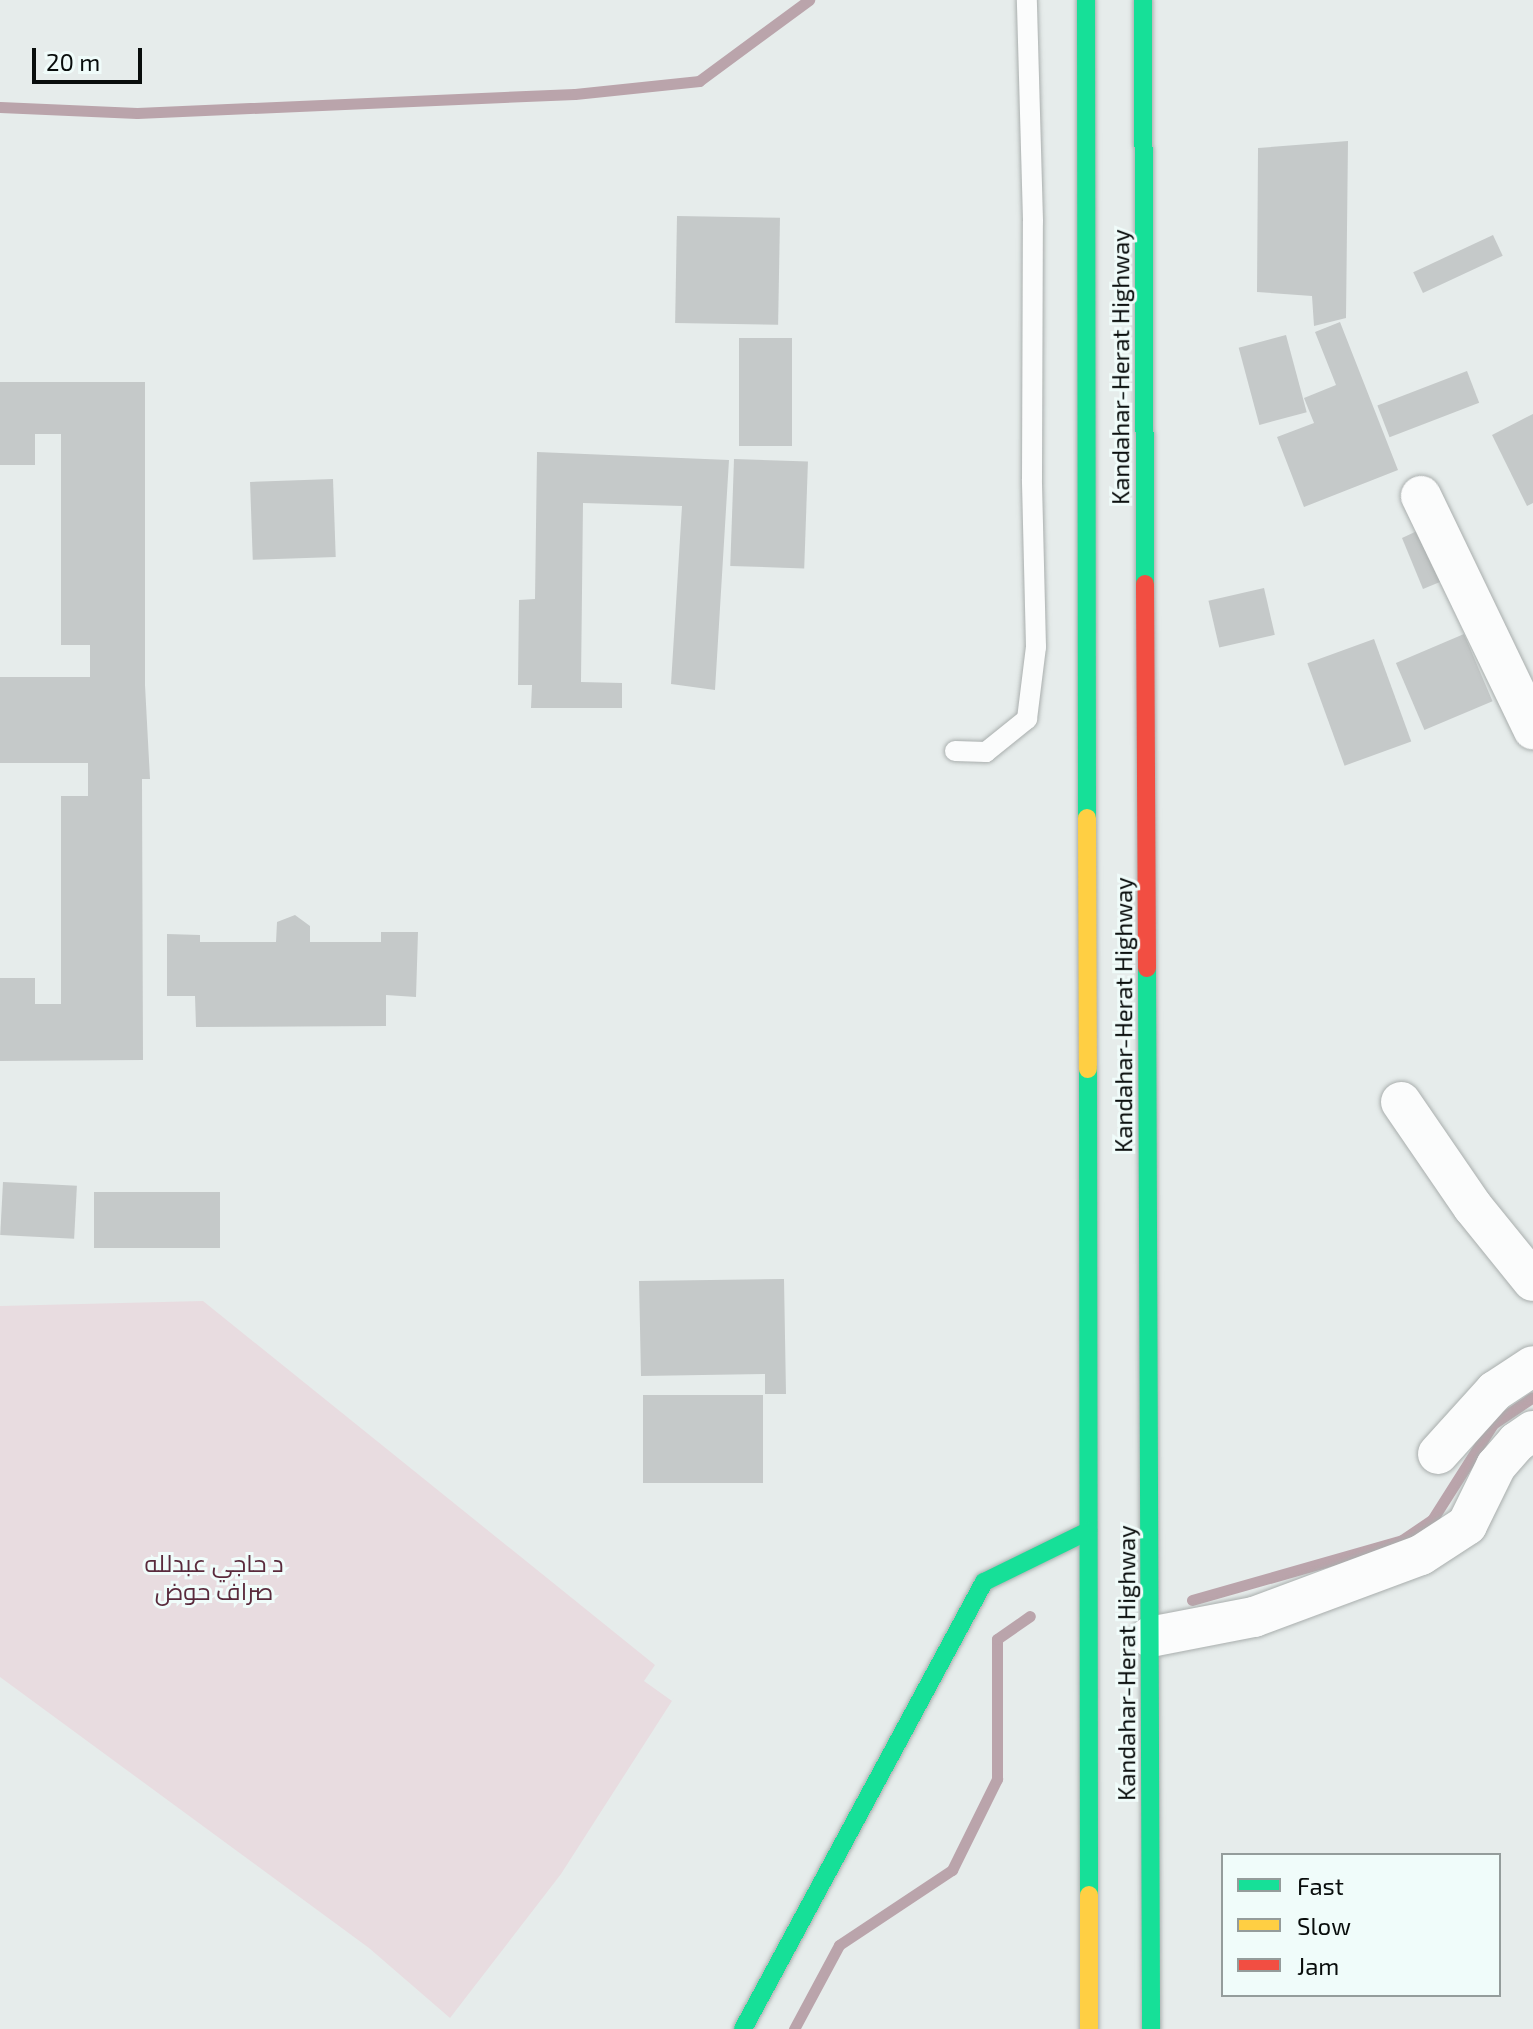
<!DOCTYPE html>
<meta charset="utf-8">
<style>
body{margin:0}
#map{position:relative;width:1533px;height:2029px;overflow:hidden;background:#e6eceb;font-family:"Exo 2",Cairo,sans-serif}
div>[style]{position:absolute}
[style*='--x']{left:calc(var(--x)*1px);top:calc(var(--y)*1px);width:calc(var(--w)*1px);rotate:calc(var(--a)*1deg)}
.green>*{inset:0;background:#e8dce0}
.stream>*{height:11px;margin:-5.5px;padding:0 5.5px;transform-origin:5.5px;border-radius:5.5px;background:#baa4ab}
.building>*{inset:0;background:#c5c9c9;transform-origin:0 0}
.roads{filter:drop-shadow(0 0 2px #a9aead) drop-shadow(0 0 2px #a9aead)}
.lane>*{height:20px;margin:-10px;padding:0 10px;transform-origin:10px;border-radius:10px;background:#fbfcfc}
.street>*{height:40px;margin:-20px;padding:0 20px;transform-origin:20px;border-radius:20px;background:#fbfcfc}
.fast>*{height:18px;margin:-9px;padding:0 9px;transform-origin:9px;border-radius:9px;background:#16e098}
.slow>*{height:18px;margin:-9px;padding:0 9px;transform-origin:9px;border-radius:9px;background:#ffcf43}
.jam>*{height:18px;margin:-9px;padding:0 9px;transform-origin:9px;border-radius:9px;background:#f24e42}
span{translate:-50% -50%;white-space:nowrap;text-align:center;line-height:1.15;-webkit-text-stroke:6px #f0fcfa;paint-order:stroke}
.street-label{font-size:24px;color:#090d0c}
.park-label{font-size:24px;color:#5a2a3c}
.legend{position:absolute;left:1221px;top:1853px;width:280px;height:144px;box-sizing:border-box;background:#f0fcfa;border:2px solid #949c9b;margin:0;padding:10px 14px;list-style:none;font-size:24px;color:#090d0c}
.legend li{display:flex;align-items:center;gap:16px;height:40px}
.legend b{width:40px;border:2px solid #949c9b}
.scale{position:absolute;left:32px;top:48px;width:110px;height:36px;box-sizing:border-box;border:4px solid #090d0c;border-top:0;padding-left:10px;font-size:24px;line-height:28px;white-space:nowrap;color:#090d0c;-webkit-text-stroke:6px #f0fcfa;paint-order:stroke}
</style>
<div id="map">
<div class="green">
<i style="clip-path:polygon(203px 1301px,655px 1665px,644px 1681px,672px 1701px,679px 1690px,561px 1874px,450px 2018px,369px 1948px,0 1677px,0 1306px)"></i>
</div>
<div class="stream">
<i style="--x:0;--y:107;--w:137;--a:2.5"></i>
<i style="--x:137;--y:113;--w:438;--a:-2.5"></i>
<i style="--x:575;--y:94;--w:125;--a:-6"></i>
<i style="--x:699;--y:81;--w:137;--a:-36.4"></i>
<i style="--x:1192;--y:1600;--w:218;--a:-15.9"></i>
<i style="--x:1402;--y:1540;--w:36;--a:-34"></i>
<i style="--x:1432;--y:1520;--w:114;--a:-57.6"></i>
<i style="--x:1493;--y:1424;--w:48;--a:-34"></i>
<i style="--x:794;--y:2029;--w:95;--a:-61.8"></i>
<i style="--x:839;--y:1945;--w:136;--a:-33.6"></i>
<i style="--x:952;--y:1870;--w:102;--a:-63.7"></i>
<i style="--x:997;--y:1779;--w:140;--a:-90"></i>
<i style="--x:997;--y:1639;--w:40;--a:-34.9"></i>
</div>
<div class="building">
<i style="clip-path:polygon(1348px 141px,1346px 318px,1314px 326px,1312px 296px,1257px 292px,1258px 148px)"></i>
<i style="left:677px;top:216px;width:103px;height:107px;rotate:1deg"></i>
<i style="left:1493px;top:235px;width:23px;height:88px;rotate:65deg"></i>
<i style="clip-path:polygon(1340px 322px,1398px 470px,1304px 507px,1277px 437px,1314px 423px,1304px 398px,1336px 385px,1315px 332px)"></i>
<i style="left:1286px;top:335px;width:80px;height:49px;rotate:75deg"></i>
<i style="left:739px;top:338px;width:53px;height:108px"></i>
<i style="left:1467px;top:371px;width:34px;height:96px;rotate:69deg"></i>
<i style="clip-path:polygon(0 382px,145px 382px,145px 685px,150px 779px,142px 779px,143px 1060px,0 1061px,0 978px,35px 978px,35px 1004px,61px 1004px,61px 796px,88px 796px,88px 763px,0 763px,0 677px,90px 677px,90px 645px,61px 645px,61px 434px,35px 434px,35px 465px,0 465px)"></i>
<i style="clip-path:polygon(1533px 414px,1533px 503px,1527px 506px,1492px 435px)"></i>
<i style="clip-path:polygon(537px 452px,729px 460px,715px 690px,671px 684px,682px 506px,583px 503px,581px 682px,622px 683px,622px 708px,531px 708px,532px 685px,518px 685px,519px 600px,535px 599px)"></i>
<i style="left:734px;top:459px;width:74px;height:107px;rotate:2deg"></i>
<i style="left:333px;top:479px;width:78px;height:83px;rotate:88deg"></i>
<i style="clip-path:polygon(1417px 531px,1452px 577px,1423px 589px,1402px 538px)"></i>
<i style="left:1264px;top:588px;width:48px;height:57px;rotate:77deg"></i>
<i style="left:1464px;top:634px;width:73px;height:74px;rotate:67deg"></i>
<i style="left:1374px;top:639px;width:109px;height:71px;rotate:70deg"></i>
<i style="clip-path:polygon(295px 915px,310px 926px,310px 942px,381px 942px,381px 932px,418px 932px,416px 997px,386px 995px,386px 1026px,196px 1027px,195px 996px,167px 996px,167px 934px,200px 935px,200px 942px,276px 942px,277px 922px)"></i>
<i style="left:3px;top:1182px;width:74px;height:53px;rotate:3deg"></i>
<i style="left:94px;top:1192px;width:126px;height:56px"></i>
<i style="clip-path:polygon(784px 1279px,786px 1394px,765px 1394px,765px 1374px,641px 1376px,639px 1281px)"></i>
<i style="left:643px;top:1395px;width:120px;height:88px"></i>
</div>
<div class="roads">
<div class="lane">
<i style="--x:955;--y:751;--w:31;--a:2"></i>
<i style="--x:986;--y:752;--w:53;--a:-38.8"></i>
<i style="--x:1027;--y:719;--w:73;--a:-82.9"></i>
<i style="--x:1036;--y:647;--w:168;--a:-91.4"></i>
<i style="--x:1032;--y:479;--w:258;--a:-89.8"></i>
<i style="--x:1033;--y:221;--w:221;--a:-91.6"></i>
</div>
<div class="street">
<i style="--x:1421;--y:496;--w:259;--a:64.3"></i>
<i style="--x:1401;--y:1102;--w:127;--a:55.6"></i>
<i style="--x:1473;--y:1207;--w:95;--a:51"></i>
<i style="--x:1438;--y:1454;--w:85;--a:-47.9"></i>
<i style="--x:1495;--y:1391;--w:45;--a:-33.3"></i>
<i style="--x:1150;--y:1637;--w:106;--a:-10.9"></i>
<i style="--x:1254;--y:1617;--w:178;--a:-20.4"></i>
<i style="--x:1421;--y:1555;--w:55;--a:-33.1"></i>
<i style="--x:1467;--y:1525;--w:66;--a:-63.8"></i>
<i style="--x:1496;--y:1466;--w:32;--a:-49"></i>
<i style="--x:1517;--y:1442;--w:19;--a:-35"></i>
</div>
<div class="fast">
<i style="--x:1086;--y:0;--w:818;--a:89.93"></i>
<i style="--x:1143;--y:0;--w:584;--a:89.8"></i>
<i style="--x:1147;--y:968;--w:1061;--a:89.78"></i>
<i style="--x:1088;--y:1069;--w:826;--a:89.93"></i>
<i style="--x:743;--y:2029;--w:508;--a:-61.67"></i>
<i style="--x:984;--y:1582;--w:116;--a:-26.1"></i>
</div>
<div class="slow">
<i style="--x:1087;--y:818;--w:251;--a:89.8"></i>
<i style="--x:1089;--y:1895;--w:134;--a:90"></i>
</div>
<div class="jam">
<i style="--x:1145;--y:584;--w:384;--a:89.7"></i>
</div>
</div>
<div class="street-label">
<span style="left:1120px;top:367px;rotate:-90deg">Kandahar-Herat Highway</span>
<span style="left:1123px;top:1015px;rotate:-90deg">Kandahar-Herat Highway</span>
<span style="left:1126px;top:1663px;rotate:-90deg">Kandahar-Herat Highway</span>
</div>
<div class="park-label">
<span style="left:214px;top:1577px">د حاجي عبدلله<br>صراف حوض</span>
</div>
<ul class="legend">
<li><b style="height:10px;background:#16e098"></b>Fast</li>
<li><b style="height:10px;background:#ffcf43"></b>Slow</li>
<li><b style="height:10px;background:#f24e42"></b>Jam</li>
</ul>
<div class="scale">20 m</div>
</div>
